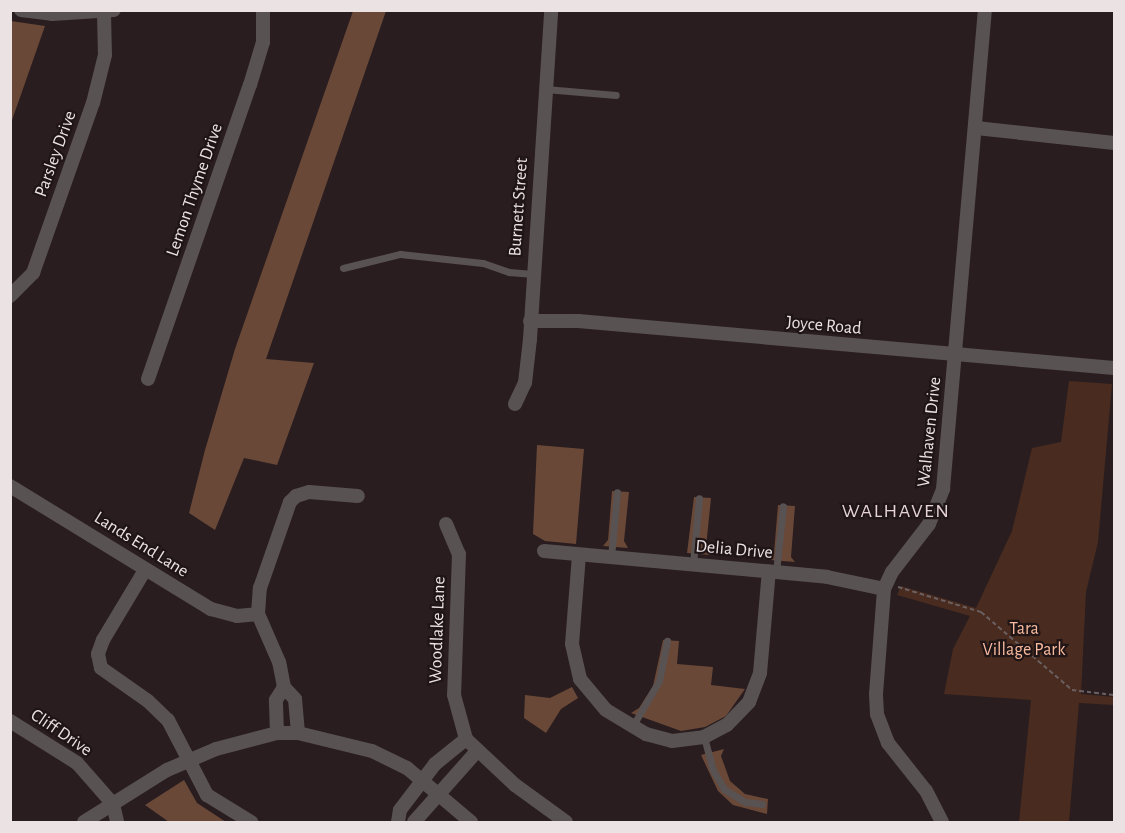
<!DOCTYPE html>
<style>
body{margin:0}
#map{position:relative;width:1125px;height:833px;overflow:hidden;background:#291d1f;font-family:"Alegreya Sans",sans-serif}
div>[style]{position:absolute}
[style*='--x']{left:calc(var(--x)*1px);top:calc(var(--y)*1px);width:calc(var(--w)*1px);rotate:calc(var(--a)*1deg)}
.green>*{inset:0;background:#492c1f}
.forest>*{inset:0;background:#694838}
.path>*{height:2px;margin-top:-1px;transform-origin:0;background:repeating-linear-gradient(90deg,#6a5f61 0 4.5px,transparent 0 7.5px)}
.service>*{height:7px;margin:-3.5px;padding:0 3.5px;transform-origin:3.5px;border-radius:3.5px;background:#595252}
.minor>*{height:14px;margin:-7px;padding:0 7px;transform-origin:7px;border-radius:7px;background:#595252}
span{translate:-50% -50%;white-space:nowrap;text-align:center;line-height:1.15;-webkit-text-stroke:4.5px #1f1416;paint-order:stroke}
.street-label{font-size:18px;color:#ebe2e3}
.park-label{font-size:18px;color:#f8ba9e}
.neighbourhood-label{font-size:20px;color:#e4d2d5;letter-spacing:1.5px}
.frame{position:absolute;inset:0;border:12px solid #ebe2e3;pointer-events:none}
</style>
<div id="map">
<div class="green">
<i style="clip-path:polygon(1069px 381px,1112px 384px,1098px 542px,1086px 592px,1081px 694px,1114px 697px,1114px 705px,1079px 703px,1069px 822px,1019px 822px,1031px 700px,944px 694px,953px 649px,970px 616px,897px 595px,901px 586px,976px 608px,1012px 531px,1032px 448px,1061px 442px)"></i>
</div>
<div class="forest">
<i style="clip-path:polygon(353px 11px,386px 11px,266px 359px,314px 363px,277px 465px,244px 458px,215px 530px,189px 513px,205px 450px,235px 349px)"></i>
<i style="clip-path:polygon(11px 21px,45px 26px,11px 123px,10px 21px)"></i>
<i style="clip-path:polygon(537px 445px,584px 449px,576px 544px,545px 541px,533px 534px)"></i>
<i style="clip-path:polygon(612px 491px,629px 492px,624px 541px,628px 548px,603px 546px,608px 540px)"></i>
<i style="clip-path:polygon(694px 497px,711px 498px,706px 547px,710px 555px,687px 553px)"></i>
<i style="clip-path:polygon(778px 505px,795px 506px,791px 557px,795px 562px,770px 560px,774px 553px)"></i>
<i style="clip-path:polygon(663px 640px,679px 641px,677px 664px,713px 667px,711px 685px,745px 689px,726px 716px,705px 727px,681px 731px,631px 713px,639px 708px,653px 686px)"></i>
<i style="clip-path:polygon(572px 687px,578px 698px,561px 709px,546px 733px,524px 718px,525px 695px,550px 698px)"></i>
<i style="clip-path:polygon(724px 749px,721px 756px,730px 781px,745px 794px,768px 799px,767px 814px,733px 805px,718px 791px,701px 755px)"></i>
<i style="clip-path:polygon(184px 780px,197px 803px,226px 822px,169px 822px,145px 805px)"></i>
</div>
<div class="path">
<i style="--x:898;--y:587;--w:87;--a:16.8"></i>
<i style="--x:981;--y:612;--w:120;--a:40.6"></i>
<i style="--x:1072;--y:690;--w:42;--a:6.8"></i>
</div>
<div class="service">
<i style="--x:545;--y:89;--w:71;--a:4.8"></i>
<i style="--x:343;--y:268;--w:59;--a:-13.8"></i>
<i style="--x:400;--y:254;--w:83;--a:6.2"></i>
<i style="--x:483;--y:263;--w:28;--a:19"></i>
<i style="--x:509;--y:272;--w:24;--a:5"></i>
<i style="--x:611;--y:557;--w:65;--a:-84.7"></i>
<i style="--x:693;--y:564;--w:66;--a:-84.8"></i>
<i style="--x:776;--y:572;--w:66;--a:-83.9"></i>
<i style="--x:632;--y:727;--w:53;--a:-59.6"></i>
<i style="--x:659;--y:681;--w:41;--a:-78.7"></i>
<i style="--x:704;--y:737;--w:34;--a:75"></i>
<i style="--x:713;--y:770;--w:22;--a:60"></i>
<i style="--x:724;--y:789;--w:25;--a:32"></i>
<i style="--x:745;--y:802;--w:17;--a:7"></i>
</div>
<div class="minor">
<i style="--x:21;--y:10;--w:31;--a:7"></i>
<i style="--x:52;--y:14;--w:62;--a:-3.7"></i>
<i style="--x:976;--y:128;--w:139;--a:6.2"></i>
<i style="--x:10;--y:296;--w:33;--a:-45"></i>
<i style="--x:33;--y:273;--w:180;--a:-70.6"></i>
<i style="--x:93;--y:103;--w:49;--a:-76"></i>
<i style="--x:105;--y:55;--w:42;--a:-91.4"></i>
<i style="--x:530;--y:321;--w:48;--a:0"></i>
<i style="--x:578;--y:321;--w:538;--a:5.01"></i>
<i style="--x:148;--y:379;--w:311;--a:-70.9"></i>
<i style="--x:250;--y:85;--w:45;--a:-73.2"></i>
<i style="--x:263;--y:42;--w:32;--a:-90"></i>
<i style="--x:515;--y:404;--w:23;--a:-65"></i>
<i style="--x:525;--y:383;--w:44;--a:-83.5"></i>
<i style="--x:530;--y:339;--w:330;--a:-86.3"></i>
<i style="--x:10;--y:486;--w:236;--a:31.5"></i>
<i style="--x:211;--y:609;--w:27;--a:15"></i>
<i style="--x:237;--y:616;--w:21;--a:-5"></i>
<i style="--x:446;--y:524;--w:33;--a:67"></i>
<i style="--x:459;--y:554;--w:141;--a:92"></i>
<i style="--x:454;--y:695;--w:46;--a:74.7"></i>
<i style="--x:466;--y:739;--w:67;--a:43.2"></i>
<i style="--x:515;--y:785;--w:63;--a:36"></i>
<i style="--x:544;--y:551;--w:284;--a:5.2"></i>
<i style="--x:827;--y:577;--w:58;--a:11.9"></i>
<i style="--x:579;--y:555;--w:89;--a:94.5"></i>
<i style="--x:572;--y:644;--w:36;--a:77"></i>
<i style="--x:580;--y:679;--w:40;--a:50"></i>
<i style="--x:606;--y:710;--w:47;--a:31"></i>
<i style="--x:646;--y:734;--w:27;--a:15"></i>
<i style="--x:672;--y:741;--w:32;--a:-7"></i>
<i style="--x:704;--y:737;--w:26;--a:-28"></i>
<i style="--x:727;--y:725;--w:32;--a:-46"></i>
<i style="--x:749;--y:702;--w:31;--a:-69"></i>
<i style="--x:760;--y:673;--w:102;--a:-85"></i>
<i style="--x:145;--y:570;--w:82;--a:121"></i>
<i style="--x:103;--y:640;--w:15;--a:110"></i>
<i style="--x:98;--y:654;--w:14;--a:78"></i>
<i style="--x:101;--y:668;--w:57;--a:35.1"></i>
<i style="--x:148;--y:701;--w:28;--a:44"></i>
<i style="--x:168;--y:720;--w:85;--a:62.5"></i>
<i style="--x:207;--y:795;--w:52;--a:31.5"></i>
<i style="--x:10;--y:721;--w:79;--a:32.1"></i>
<i style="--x:77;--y:763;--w:55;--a:48.7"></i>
<i style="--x:277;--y:733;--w:33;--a:-92"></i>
<i style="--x:276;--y:700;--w:15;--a:-58"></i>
<i style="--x:298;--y:733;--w:34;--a:-95"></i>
<i style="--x:295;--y:699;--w:16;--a:-133"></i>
<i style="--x:284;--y:687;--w:25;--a:-101"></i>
<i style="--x:279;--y:662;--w:52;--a:-113.6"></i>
<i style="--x:258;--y:614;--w:26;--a:-86"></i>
<i style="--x:260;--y:588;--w:91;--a:-70.8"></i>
<i style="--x:290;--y:502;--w:8;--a:-45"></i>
<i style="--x:296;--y:496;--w:14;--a:-17"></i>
<i style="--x:309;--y:492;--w:49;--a:4.7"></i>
<i style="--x:113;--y:804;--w:18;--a:77"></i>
<i style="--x:84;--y:822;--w:98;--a:-32.1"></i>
<i style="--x:167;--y:770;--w:53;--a:-23.2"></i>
<i style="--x:216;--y:749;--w:63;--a:-14.7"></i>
<i style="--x:277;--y:733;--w:21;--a:0"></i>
<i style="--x:298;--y:733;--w:76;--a:13.7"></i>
<i style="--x:372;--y:751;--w:39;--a:26"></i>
<i style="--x:407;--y:768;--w:84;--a:40.2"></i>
<i style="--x:398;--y:822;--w:12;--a:-81"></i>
<i style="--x:400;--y:810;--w:58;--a:-52.7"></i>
<i style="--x:435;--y:764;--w:40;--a:-39"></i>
<i style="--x:414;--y:822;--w:96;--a:-48.4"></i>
<i style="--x:942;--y:822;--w:35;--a:-117"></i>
<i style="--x:926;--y:791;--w:61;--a:-128.4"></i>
<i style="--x:888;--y:743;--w:31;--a:-111"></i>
<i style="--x:877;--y:714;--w:20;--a:-93"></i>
<i style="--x:876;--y:694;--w:105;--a:-85.6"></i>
<i style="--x:884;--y:589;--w:19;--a:-65"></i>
<i style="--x:892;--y:572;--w:61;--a:-52.4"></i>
<i style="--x:929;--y:524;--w:38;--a:-68"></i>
<i style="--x:943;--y:489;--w:481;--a:-85"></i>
</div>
<div class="street-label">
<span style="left:56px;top:154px;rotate:-70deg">Parsley Drive</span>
<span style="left:195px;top:190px;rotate:-71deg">Lemon Thyme Drive</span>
<span style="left:519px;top:207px;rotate:-86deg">Burnett Street</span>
<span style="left:824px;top:326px;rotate:5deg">Joyce Road</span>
<span style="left:930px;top:432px;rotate:-84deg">Walhaven Drive</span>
<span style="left:141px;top:545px;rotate:32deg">Lands End Lane</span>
<span style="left:734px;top:550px;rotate:5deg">Delia Drive</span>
<span style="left:438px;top:630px;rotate:-88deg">Woodlake Lane</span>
<span style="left:61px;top:733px;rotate:34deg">Cliff Drive</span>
</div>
<div class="park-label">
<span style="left:1024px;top:640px">Tara<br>Village Park</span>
</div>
<div class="neighbourhood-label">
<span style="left:896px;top:511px">WALHAVEN</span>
</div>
<div class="frame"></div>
</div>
